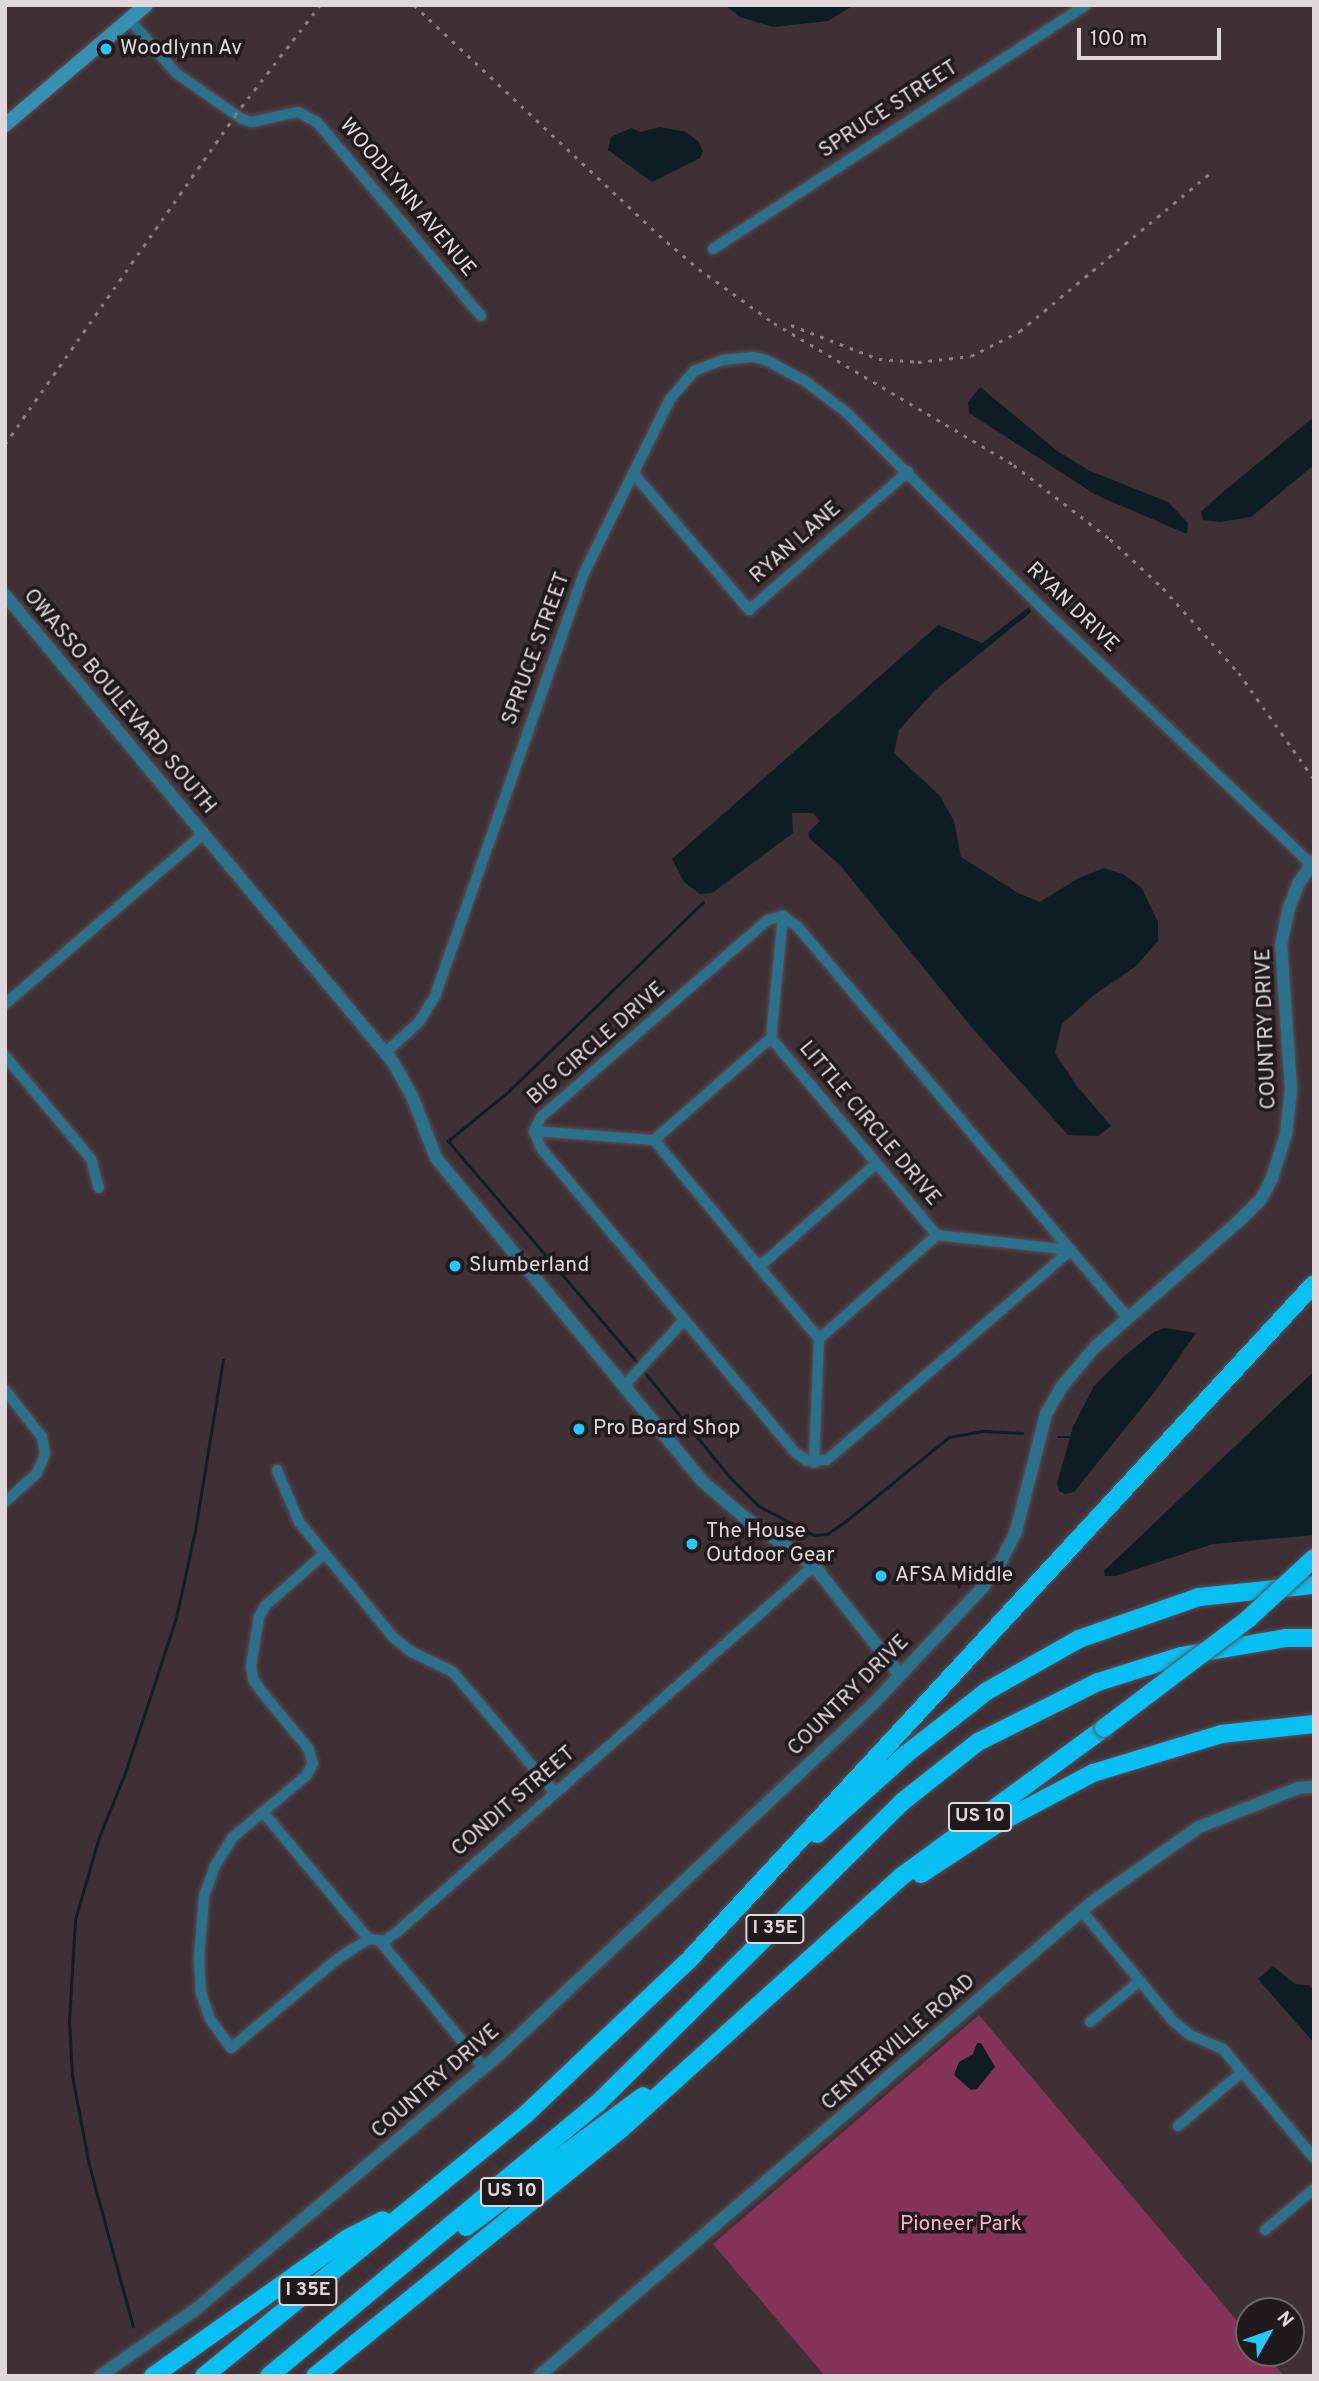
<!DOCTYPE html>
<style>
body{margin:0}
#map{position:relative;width:1319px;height:2381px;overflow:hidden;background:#3e3035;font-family:Overpass,sans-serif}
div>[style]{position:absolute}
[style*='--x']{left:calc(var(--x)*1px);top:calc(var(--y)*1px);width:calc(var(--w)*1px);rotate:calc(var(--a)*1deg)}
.green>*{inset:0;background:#853457}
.water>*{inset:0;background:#0e1d23}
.stream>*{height:2.5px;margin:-1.25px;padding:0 1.25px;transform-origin:1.25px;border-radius:1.25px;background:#0e1d23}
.roads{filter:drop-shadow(0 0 2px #5b4e53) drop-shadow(0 0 2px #5b4e53)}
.minor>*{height:10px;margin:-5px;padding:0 5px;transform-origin:5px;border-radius:5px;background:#2b718c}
.tertiary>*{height:12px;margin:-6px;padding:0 6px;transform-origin:6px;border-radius:6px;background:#2b718c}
.secondary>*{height:14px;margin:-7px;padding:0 7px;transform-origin:7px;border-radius:7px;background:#3690b2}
.motorway>*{height:18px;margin:-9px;padding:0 9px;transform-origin:9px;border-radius:9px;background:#08bff4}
.rail>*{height:2.5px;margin-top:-1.25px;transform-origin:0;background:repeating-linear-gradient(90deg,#8b8084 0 3.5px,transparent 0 10.5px)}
.bridges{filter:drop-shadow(0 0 2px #5b4e53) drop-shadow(0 0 2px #5b4e53)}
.motorway-bridge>*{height:18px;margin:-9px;padding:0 9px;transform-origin:9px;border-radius:9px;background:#08bff4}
.dots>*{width:19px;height:19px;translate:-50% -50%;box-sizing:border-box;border:4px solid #201a1c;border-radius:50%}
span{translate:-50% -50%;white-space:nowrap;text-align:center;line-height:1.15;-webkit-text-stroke:7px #201a1c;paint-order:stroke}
.shield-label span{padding:2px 5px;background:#201a1c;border:2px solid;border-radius:5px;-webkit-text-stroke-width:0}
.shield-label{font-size:19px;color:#e0d7da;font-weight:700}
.poi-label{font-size:21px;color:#e0d7da}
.left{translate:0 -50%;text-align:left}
.street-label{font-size:21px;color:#e0d7da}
.park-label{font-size:21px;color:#fcb3ce}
.frame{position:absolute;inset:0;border:7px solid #e0d7da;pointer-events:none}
.north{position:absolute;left:1235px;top:2297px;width:70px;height:70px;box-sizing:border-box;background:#201a1c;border:2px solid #6d6668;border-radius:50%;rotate:50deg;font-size:19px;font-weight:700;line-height:28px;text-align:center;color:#e0d7da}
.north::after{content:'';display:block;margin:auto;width:24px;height:32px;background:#27c8fe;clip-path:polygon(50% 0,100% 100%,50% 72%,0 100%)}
.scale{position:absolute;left:1077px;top:28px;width:144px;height:32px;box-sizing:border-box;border:4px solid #e0d7da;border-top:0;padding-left:9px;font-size:21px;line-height:24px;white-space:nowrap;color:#e0d7da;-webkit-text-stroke:5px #201a1c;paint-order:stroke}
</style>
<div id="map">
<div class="green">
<i style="clip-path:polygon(979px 2015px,1249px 2335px,1249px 2353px,1264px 2353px,1284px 2376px,825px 2376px,713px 2244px)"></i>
</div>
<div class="water">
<i style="clip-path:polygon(725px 5px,854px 5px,828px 21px,773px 27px,740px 17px)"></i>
<i style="clip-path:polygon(660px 127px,686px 132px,698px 141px,703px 151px,700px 158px,652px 182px,608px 150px,611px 137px,631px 128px,640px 132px)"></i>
<i style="clip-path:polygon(980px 387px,1056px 450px,1088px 470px,1168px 502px,1188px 523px,1187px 534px,1096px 495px,969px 413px,968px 402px)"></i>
<i style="clip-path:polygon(1314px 417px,1314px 465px,1251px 517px,1220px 522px,1203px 520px,1201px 512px,1217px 497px)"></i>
<i style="clip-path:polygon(1029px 607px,1031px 612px,934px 691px,899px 730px,894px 753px,940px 796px,954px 821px,961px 857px,1018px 893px,1040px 902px,1077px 879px,1104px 868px,1123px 874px,1141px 887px,1158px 922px,1158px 941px,1136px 966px,1094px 995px,1062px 1024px,1055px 1053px,1077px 1086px,1111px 1126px,1098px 1136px,1068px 1135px,974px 1030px,840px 865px,810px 839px,808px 833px,820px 821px,813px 813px,792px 813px,793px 833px,712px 893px,700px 894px,684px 882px,672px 859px,938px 625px,982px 643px)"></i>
<i style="clip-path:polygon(1165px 1328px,1196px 1333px,1156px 1390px,1074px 1492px,1065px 1494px,1059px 1491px,1057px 1483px,1073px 1427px,1094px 1386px,1123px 1357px,1154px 1332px)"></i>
<i style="clip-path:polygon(1314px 1371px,1314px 1535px,1213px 1544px,1116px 1576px,1105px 1576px,1104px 1571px)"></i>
<i style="clip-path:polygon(1273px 1966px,1295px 1984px,1309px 1985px,1314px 1990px,1314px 2043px,1258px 1979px)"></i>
<i style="clip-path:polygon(977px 2043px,981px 2043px,995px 2067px,977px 2089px,971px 2090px,954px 2075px,959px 2062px,973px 2054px)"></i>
</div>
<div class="stream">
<i style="--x:639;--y:1365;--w:294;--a:-130.5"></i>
<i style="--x:448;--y:1141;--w:80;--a:-39.4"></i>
<i style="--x:510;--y:1090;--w:269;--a:-44.2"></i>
<i style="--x:643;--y:1370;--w:136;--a:50.9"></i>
<i style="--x:729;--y:1476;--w:42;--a:45"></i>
<i style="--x:759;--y:1506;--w:62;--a:27.8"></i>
<i style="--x:814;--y:1535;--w:13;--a:-4"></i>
<i style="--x:827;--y:1534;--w:23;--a:-34"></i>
<i style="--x:846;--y:1521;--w:133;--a:-39.2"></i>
<i style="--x:949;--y:1437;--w:35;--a:-10"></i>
<i style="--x:983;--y:1431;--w:39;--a:3"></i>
<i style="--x:1058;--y:1437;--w:13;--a:0"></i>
<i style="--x:133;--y:2327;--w:168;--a:-105.2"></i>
<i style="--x:89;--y:2165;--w:91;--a:-100.8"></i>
<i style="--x:72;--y:2076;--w:55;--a:-93.1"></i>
<i style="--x:69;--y:2021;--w:101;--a:-86.6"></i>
<i style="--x:75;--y:1920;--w:86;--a:-73.9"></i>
<i style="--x:99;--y:1837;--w:69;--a:-67.9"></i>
<i style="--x:125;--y:1773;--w:163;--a:-71.8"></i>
<i style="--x:176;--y:1618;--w:89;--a:-77.7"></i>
<i style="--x:195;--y:1531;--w:173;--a:-80.7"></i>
</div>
<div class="roads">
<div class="minor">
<i style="--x:129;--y:19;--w:72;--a:49"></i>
<i style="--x:176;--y:73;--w:80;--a:34.9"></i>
<i style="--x:242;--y:119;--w:10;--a:17"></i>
<i style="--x:252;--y:122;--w:47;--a:-12.3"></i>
<i style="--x:298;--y:112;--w:21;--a:28"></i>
<i style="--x:317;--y:122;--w:254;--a:49.8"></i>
<i style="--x:713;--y:249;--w:446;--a:-33.2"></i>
<i style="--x:633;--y:473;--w:180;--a:49.7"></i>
<i style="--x:749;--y:610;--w:211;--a:-41"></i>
<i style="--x:5;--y:1004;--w:261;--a:-40.6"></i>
<i style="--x:771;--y:1038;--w:258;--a:49.9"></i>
<i style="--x:937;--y:1235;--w:135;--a:6.4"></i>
<i style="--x:385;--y:1053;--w:46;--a:-42.4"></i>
<i style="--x:419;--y:1022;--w:31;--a:-58"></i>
<i style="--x:435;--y:996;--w:446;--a:-70.6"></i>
<i style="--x:583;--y:575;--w:196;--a:-63.7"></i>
<i style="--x:670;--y:399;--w:37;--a:-49"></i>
<i style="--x:694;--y:371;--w:31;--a:-21"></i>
<i style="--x:723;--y:360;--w:30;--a:-6"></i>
<i style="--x:753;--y:357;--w:13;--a:13"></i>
<i style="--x:766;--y:360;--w:44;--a:28.3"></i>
<i style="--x:805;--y:381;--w:53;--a:37.3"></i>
<i style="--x:847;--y:413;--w:274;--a:45"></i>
<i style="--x:1041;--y:607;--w:373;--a:43.6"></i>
<i style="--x:5;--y:1056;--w:134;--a:50.1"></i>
<i style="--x:91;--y:1159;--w:30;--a:75"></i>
<i style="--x:534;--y:1131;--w:120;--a:4.3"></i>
<i style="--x:654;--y:1140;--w:155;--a:-41.1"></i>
<i style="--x:771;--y:1038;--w:123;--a:-84.4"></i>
<i style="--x:654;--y:1140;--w:259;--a:50.3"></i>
<i style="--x:819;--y:1339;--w:124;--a:92.3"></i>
<i style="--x:1071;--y:1250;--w:322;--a:139.3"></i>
<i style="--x:827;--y:1460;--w:20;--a:177"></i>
<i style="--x:807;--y:1461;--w:15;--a:-143"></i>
<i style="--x:795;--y:1452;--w:396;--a:-129.9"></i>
<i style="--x:541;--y:1148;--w:18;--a:-112"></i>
<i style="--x:534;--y:1131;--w:16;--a:-63"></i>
<i style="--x:541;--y:1117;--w:301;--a:-41"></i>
<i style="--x:768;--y:920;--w:16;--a:-15"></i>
<i style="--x:783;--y:916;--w:17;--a:36"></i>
<i style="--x:797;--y:926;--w:513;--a:49.82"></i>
<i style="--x:759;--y:1267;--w:156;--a:-41.4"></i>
<i style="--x:819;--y:1339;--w:157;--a:-41.4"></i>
<i style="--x:624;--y:1386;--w:89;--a:-47.7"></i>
<i style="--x:5;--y:1390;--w:60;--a:51.8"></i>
<i style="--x:42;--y:1437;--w:17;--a:80"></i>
<i style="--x:45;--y:1454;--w:21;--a:113"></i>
<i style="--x:37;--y:1473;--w:43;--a:137.8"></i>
<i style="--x:277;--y:1470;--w:56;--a:67.1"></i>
<i style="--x:299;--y:1522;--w:149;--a:50.7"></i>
<i style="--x:393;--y:1637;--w:22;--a:39"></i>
<i style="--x:410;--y:1651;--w:48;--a:26"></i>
<i style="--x:453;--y:1672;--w:157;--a:49.9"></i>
<i style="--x:324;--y:1554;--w:79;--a:138.6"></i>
<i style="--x:265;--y:1606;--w:13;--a:119"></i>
<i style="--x:259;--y:1617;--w:50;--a:99.3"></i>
<i style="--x:251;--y:1666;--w:13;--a:81"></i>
<i style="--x:253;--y:1679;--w:14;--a:56"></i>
<i style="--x:261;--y:1691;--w:74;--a:50.5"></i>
<i style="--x:308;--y:1748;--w:16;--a:72"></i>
<i style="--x:313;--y:1763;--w:13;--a:117"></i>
<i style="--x:307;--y:1775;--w:97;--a:140"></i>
<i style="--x:233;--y:1837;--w:34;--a:122"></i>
<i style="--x:215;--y:1866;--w:32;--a:110"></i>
<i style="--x:204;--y:1896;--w:62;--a:94.6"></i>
<i style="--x:199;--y:1958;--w:35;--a:87"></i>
<i style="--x:201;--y:1993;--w:28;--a:71"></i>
<i style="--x:210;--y:2019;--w:36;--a:54"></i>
<i style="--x:231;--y:2048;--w:142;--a:-39.9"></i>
<i style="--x:340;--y:1957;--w:34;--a:-32"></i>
<i style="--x:369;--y:1939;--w:15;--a:8"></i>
<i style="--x:384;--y:1941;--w:16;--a:-35"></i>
<i style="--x:397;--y:1932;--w:555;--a:-41.27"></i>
<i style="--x:263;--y:1812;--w:165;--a:50.2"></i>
<i style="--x:1082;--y:1911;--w:143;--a:50.4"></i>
<i style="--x:1173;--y:2021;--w:22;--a:39"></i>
<i style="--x:1190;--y:2035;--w:36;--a:23"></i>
<i style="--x:1223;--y:2049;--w:142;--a:50.1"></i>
<i style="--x:379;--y:1940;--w:166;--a:50.6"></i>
<i style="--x:1090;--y:2022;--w:65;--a:-39.4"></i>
<i style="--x:1178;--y:2126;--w:84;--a:-40.2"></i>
<i style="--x:1265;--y:2230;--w:64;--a:-39.9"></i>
</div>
<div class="tertiary">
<i style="--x:5;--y:595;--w:607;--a:50.28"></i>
<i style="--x:393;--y:1062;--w:39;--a:61"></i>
<i style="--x:412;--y:1096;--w:66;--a:68.8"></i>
<i style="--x:436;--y:1158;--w:417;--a:50.5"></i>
<i style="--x:701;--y:1480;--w:57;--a:40.7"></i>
<i style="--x:744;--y:1517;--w:85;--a:35"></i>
<i style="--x:814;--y:1566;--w:139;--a:51.7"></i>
<i style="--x:100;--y:2376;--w:117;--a:-34.9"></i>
<i style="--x:196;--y:2309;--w:386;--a:-40"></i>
<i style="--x:492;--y:2061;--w:524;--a:-43.14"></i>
<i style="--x:874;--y:1703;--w:158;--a:-46.8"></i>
<i style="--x:982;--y:1588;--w:31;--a:-54"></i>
<i style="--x:1000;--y:1563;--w:36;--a:-63"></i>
<i style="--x:1016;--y:1531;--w:121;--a:-75.6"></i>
<i style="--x:1046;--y:1414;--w:34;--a:-60"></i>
<i style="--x:1063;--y:1385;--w:50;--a:-49.9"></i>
<i style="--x:1095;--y:1347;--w:190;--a:-41.2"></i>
<i style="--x:1238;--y:1222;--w:33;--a:-45"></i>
<i style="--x:1261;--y:1199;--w:24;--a:-62"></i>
<i style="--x:1272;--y:1178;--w:46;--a:-72.3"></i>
<i style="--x:1286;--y:1134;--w:44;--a:-83.5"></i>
<i style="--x:1291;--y:1090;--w:145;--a:-93.9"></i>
<i style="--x:1281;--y:945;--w:38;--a:-78"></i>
<i style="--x:1289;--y:908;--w:26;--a:-69"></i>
<i style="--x:1298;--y:884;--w:28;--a:-55"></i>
<i style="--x:539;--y:2376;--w:727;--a:-40.59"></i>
<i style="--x:1091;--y:1903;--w:132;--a:-35.1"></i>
<i style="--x:1199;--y:1827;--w:106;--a:-21.5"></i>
<i style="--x:1298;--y:1788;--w:16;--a:-4"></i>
</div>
<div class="secondary">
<i style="--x:5;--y:125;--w:185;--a:-40.4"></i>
</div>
<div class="motorway">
<i style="--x:817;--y:1834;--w:118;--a:-41.9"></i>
<i style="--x:905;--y:1755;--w:104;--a:-38"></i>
<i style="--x:987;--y:1691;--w:106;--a:-29.5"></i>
<i style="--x:1079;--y:1639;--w:127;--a:-19.3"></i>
<i style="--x:1199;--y:1597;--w:116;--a:-6"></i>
<i style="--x:921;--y:1874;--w:91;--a:-33.3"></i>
<i style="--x:997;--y:1824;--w:109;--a:-28"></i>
<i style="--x:1093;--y:1773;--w:134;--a:-16.9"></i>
<i style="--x:1221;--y:1734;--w:94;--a:-6.1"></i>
<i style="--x:466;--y:2227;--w:220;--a:-36.5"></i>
<i style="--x:153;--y:2376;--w:239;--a:-35.3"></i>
<i style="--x:348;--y:2238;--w:39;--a:-27"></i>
<i style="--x:204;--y:2376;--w:415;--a:-39.1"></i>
<i style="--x:526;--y:2114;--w:221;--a:-43.4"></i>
<i style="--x:687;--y:1962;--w:923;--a:-47.24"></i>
<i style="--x:269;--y:2376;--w:426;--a:-39.7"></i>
<i style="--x:597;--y:2104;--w:429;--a:-44.7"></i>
<i style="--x:902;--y:1802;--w:97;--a:-38.3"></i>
<i style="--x:978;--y:1742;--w:134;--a:-26.6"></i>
<i style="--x:1098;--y:1682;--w:87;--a:-17.4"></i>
<i style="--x:1181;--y:1656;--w:107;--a:-9.7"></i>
<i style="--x:1286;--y:1638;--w:28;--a:0"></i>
<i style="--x:315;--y:2376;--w:393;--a:-38.9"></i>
<i style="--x:621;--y:2129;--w:378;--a:-42"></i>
<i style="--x:902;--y:1876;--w:250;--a:-36.2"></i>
</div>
</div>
<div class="rail">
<i style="--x:414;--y:5;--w:336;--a:43.2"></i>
<i style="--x:659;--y:235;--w:52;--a:40.4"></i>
<i style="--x:699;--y:269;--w:92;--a:35.8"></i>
<i style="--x:774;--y:323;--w:279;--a:30.6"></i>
<i style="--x:1014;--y:465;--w:121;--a:37.6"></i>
<i style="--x:1110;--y:539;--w:72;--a:42.8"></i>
<i style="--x:1163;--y:588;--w:114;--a:48.2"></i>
<i style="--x:1239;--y:673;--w:130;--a:54.7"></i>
<i style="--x:791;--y:325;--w:94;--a:21.1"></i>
<i style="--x:879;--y:359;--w:39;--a:4"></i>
<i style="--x:918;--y:362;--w:53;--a:-6.5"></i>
<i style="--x:971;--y:356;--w:55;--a:-27"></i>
<i style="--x:1020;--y:331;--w:247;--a:-39.7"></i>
<i style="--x:5;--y:444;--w:401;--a:-55"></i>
<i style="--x:235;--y:115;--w:139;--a:-52.3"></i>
</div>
<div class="bridges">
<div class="motorway-bridge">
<i style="--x:1104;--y:1728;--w:181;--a:-37.1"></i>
<i style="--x:1248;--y:1619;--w:90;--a:-42.7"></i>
</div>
</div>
<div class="dots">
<i style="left:106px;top:49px;background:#27c8fe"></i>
<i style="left:455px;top:1266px;background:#27c8fe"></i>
<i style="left:579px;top:1429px;background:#27c8fe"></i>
<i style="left:692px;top:1544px;background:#27c8fe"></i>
<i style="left:881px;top:1576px;background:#27c8fe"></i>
</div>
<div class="shield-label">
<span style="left:980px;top:1817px">US 10</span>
<span style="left:775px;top:1929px">I 35E</span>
<span style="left:512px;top:2192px">US 10</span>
<span style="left:308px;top:2291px">I 35E</span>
</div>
<div class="poi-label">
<span class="left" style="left:120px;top:49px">Woodlynn Av</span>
<span class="left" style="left:469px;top:1266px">Slumberland</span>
<span class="left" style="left:593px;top:1429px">Pro Board Shop</span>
<span class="left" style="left:706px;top:1544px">The House<br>Outdoor Gear</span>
<span class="left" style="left:895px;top:1576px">AFSA Middle</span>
</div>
<div class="street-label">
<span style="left:889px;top:110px;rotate:-33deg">SPRUCE STREET</span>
<span style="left:407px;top:198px;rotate:50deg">WOODLYNN AVENUE</span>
<span style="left:796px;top:543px;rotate:-41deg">RYAN LANE</span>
<span style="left:1072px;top:608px;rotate:44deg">RYAN DRIVE</span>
<span style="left:537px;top:649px;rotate:-70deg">SPRUCE STREET</span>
<span style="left:119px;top:702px;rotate:50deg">OWASSO BOULEVARD SOUTH</span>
<span style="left:1267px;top:1029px;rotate:-92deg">COUNTRY DRIVE</span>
<span style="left:597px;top:1044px;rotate:-41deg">BIG CIRCLE DRIVE</span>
<span style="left:869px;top:1124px;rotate:50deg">LITTLE CIRCLE DRIVE</span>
<span style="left:849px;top:1696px;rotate:-45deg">COUNTRY DRIVE</span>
<span style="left:514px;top:1802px;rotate:-41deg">CONDIT STREET</span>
<span style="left:899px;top:2043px;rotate:-41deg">CENTERVILLE ROAD</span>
<span style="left:436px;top:2082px;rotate:-41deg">COUNTRY DRIVE</span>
</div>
<div class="park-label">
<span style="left:961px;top:2225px">Pioneer Park</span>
</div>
<div class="frame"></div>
<div class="north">N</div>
<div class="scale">100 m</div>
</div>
